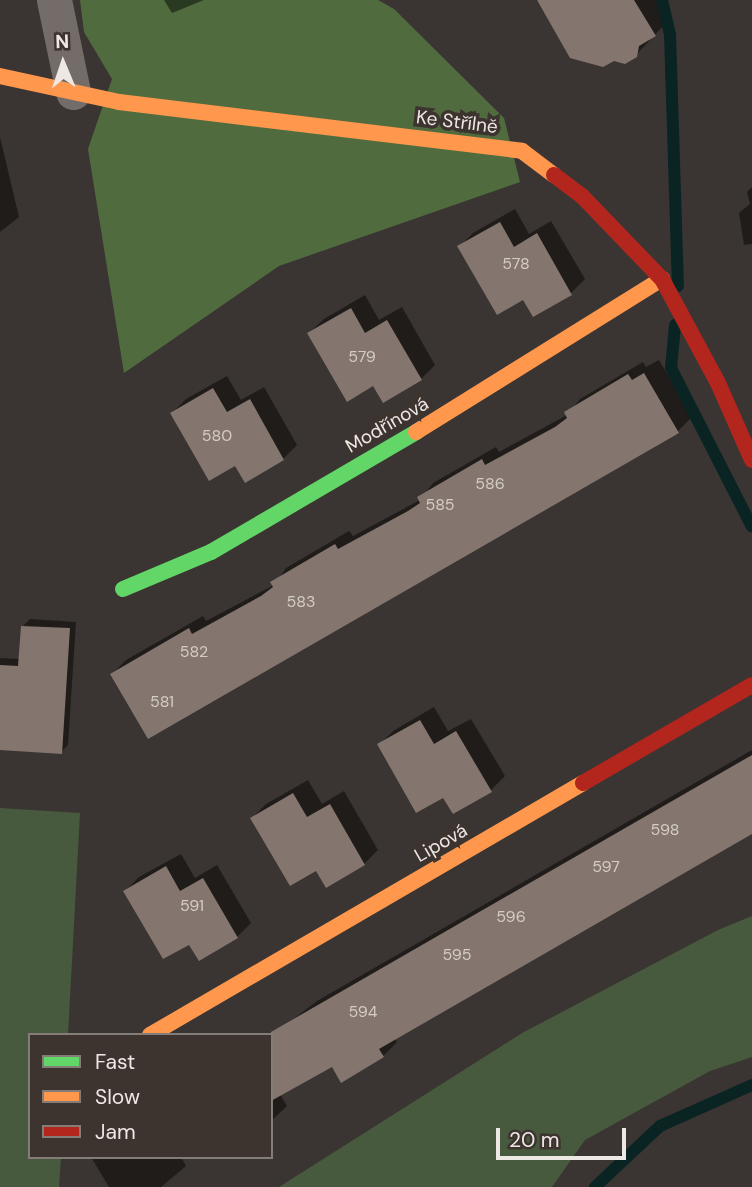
<!DOCTYPE html>
<meta charset="utf-8">
<style>
body{margin:0}
#map{position:relative;width:752px;height:1187px;overflow:hidden;background:#3a3532;font-family:"DM Sans",sans-serif}
div>[style]{position:absolute}
[style*='--x']{left:calc(var(--x)*1px);top:calc(var(--y)*1px);width:calc(var(--w)*1px);rotate:calc(var(--a)*1deg)}
.green>*{inset:0;background:#485a3d}
.forest>*{inset:0;background:#506c3f}
.shadow>*{inset:0;background:#0007}
.stream>*{height:12px;margin:-6px;padding:0 6px;transform-origin:6px;border-radius:6px;background:#0a2424}
.building>*{inset:0;background:#84766e}
.street>*{height:35px;margin:-17.5px;padding:0 17.5px;transform-origin:17.5px;border-radius:17.5px;background:#746c68}
.fast>*{height:16px;margin:-8px;padding:0 8px;transform-origin:8px;border-radius:8px;background:#63d668}
.slow>*{height:16px;margin:-8px;padding:0 8px;transform-origin:8px;border-radius:8px;background:#ff974d}
.jam>*{height:16px;margin:-8px;padding:0 8px;transform-origin:8px;border-radius:8px;background:#b3261e}
span{translate:-50% -50%;white-space:nowrap;text-align:center;line-height:1.15;-webkit-text-stroke:7px #3d342f;paint-order:stroke}
.number-label{font-size:16px;color:#d4ccc6}
.number-label span{-webkit-text-stroke-width:0}
.street-label{font-size:19px;color:#eee8e4}
.legend{position:absolute;left:28px;top:1033px;width:245px;height:126px;box-sizing:border-box;background:#3d342f;border:2px solid #847c77;margin:0;padding:9px 12px;list-style:none;font-size:21px;color:#eee8e4}
.legend li{display:flex;align-items:center;gap:14px;height:35px}
.legend b{width:35px;border:2px solid #847c77}
.north{position:absolute;left:28px;top:28px;width:70px;height:70px;-webkit-text-stroke:5px #3d342f;paint-order:stroke;rotate:358deg;font-size:19px;font-weight:700;line-height:28px;text-align:center;color:#eee8e4}
.north::after{content:'';display:block;margin:auto;width:24px;height:32px;background:#eee8e4;clip-path:polygon(50% 0,100% 100%,50% 72%,0 100%)}
.scale{position:absolute;left:496px;top:1128px;width:130px;height:32px;box-sizing:border-box;border:4px solid #eee8e4;border-top:0;padding-left:9px;font-size:21px;line-height:24px;white-space:nowrap;color:#eee8e4;-webkit-text-stroke:5px #3d342f;paint-order:stroke}
</style>
<div id="map">
<div class="green">
<i style="clip-path:polygon(0 808px,80px 813px,68px 1035px,30px 1035px,30px 1157px,61px 1157px,59px 1187px,0 1187px)"></i>
<i style="clip-path:polygon(752px 916px,752px 1057px,710px 1071px,585px 1140px,552px 1187px,279px 1187px,524px 1032px,718px 930px)"></i>
</div>
<div class="forest">
<i style="clip-path:polygon(80px 0,378px 0,394px 9px,504px 118px,520px 182px,279px 266px,124px 373px,88px 149px,112px 79px,84px 32px)"></i>
</div>
<div class="shadow">
<i style="clip-path:polygon(164px 0,204px 0,172px 13px)"></i>
<i style="clip-path:polygon(539px 0,656px 0,668px 21px,635px 56px)"></i>
<i style="clip-path:polygon(0 137px,19px 217px,0 232px)"></i>
<i style="clip-path:polygon(752px 187px,752px 244px,744px 245px,739px 213px,750px 204px,747px 192px)"></i>
<i style="clip-path:polygon(515px 209px,529px 234px,551px 221px,585px 279px,571px 293px,459px 247px,473px 233px)"></i>
<i style="clip-path:polygon(365px 295px,379px 320px,402px 307px,435px 365px,421px 379px,374px 384px,309px 333px,324px 319px)"></i>
<i style="clip-path:polygon(659px 360px,692px 417px,678px 431px,148px 737px,112px 674px,126px 660px,203px 616px,206px 621px,274px 585px,286px 568px,349px 531px,353px 536px,420px 500px,433px 483px,496px 447px,499px 452px,567px 415px,580px 399px,643px 362px,646px 367px)"></i>
<i style="clip-path:polygon(227px 376px,241px 400px,264px 387px,297px 445px,283px 459px,236px 463px,172px 413px,186px 399px)"></i>
<i style="clip-path:polygon(30px 619px,76px 622px,68px 745px,61px 752px,0 727px,0 658px,21px 659px,23px 626px)"></i>
<i style="clip-path:polygon(434px 707px,448px 731px,471px 719px,505px 776px,491px 790px,444px 796px,379px 745px,393px 731px)"></i>
<i style="clip-path:polygon(752px 750px,752px 832px,394px 1038px,397px 1042px,383px 1056px,333px 1065px,280px 1094px,287px 1106px,271px 1121px,271px 1036px,317px 1001px)"></i>
<i style="clip-path:polygon(308px 780px,322px 804px,344px 791px,378px 850px,364px 864px,317px 869px,252px 818px,266px 804px)"></i>
<i style="clip-path:polygon(181px 854px,195px 878px,217px 865px,251px 923px,237px 937px,190px 942px,125px 891px,139px 877px)"></i>
<i style="clip-path:polygon(91px 1157px,181px 1157px,186px 1166px,161px 1187px,109px 1187px)"></i>
</div>
<div class="stream">
<i style="--x:662;--y:0;--w:35;--a:77"></i>
<i style="--x:670;--y:34;--w:252;--a:88.2"></i>
<i style="--x:675;--y:325;--w:43;--a:95.3"></i>
<i style="--x:671;--y:368;--w:178;--a:63"></i>
<i style="--x:595;--y:1187;--w:89;--a:-43.2"></i>
<i style="--x:660;--y:1126;--w:101;--a:-24"></i>
</div>
<div class="building">
<i style="clip-path:polygon(537px 0,634px 0,656px 36px,639px 46px,637px 57px,625px 64px,614px 61px,603px 67px,570px 58px)"></i>
<i style="clip-path:polygon(500px 222px,514px 247px,537px 233px,572px 295px,533px 317px,523px 300px,497px 315px,457px 246px)"></i>
<i style="clip-path:polygon(351px 308px,365px 333px,387px 320px,422px 380px,383px 403px,373px 386px,347px 402px,307px 333px)"></i>
<i style="clip-path:polygon(644px 373px,679px 433px,148px 739px,110px 674px,189px 628px,192px 634px,261px 596px,273px 587px,270px 582px,335px 544px,338px 549px,408px 511px,420px 503px,417px 497px,482px 459px,485px 465px,555px 427px,567px 418px,564px 412px,628px 374px,632px 380px)"></i>
<i style="clip-path:polygon(213px 388px,227px 412px,250px 399px,284px 460px,245px 483px,235px 466px,209px 481px,170px 413px)"></i>
<i style="clip-path:polygon(21px 626px,70px 628px,62px 754px,0 750px,0 665px,18px 666px)"></i>
<i style="clip-path:polygon(420px 720px,434px 744px,456px 731px,492px 792px,453px 814px,443px 798px,416px 813px,377px 744px)"></i>
<i style="clip-path:polygon(752px 755px,752px 834px,379px 1049px,384px 1057px,341px 1083px,332px 1067px,271px 1101px,271px 1032px)"></i>
<i style="clip-path:polygon(293px 793px,307px 817px,330px 804px,365px 865px,326px 888px,316px 871px,290px 886px,250px 818px)"></i>
<i style="clip-path:polygon(166px 866px,180px 891px,203px 878px,238px 938px,199px 961px,189px 945px,163px 959px,123px 891px)"></i>
</div>
<div class="street">
<i style="--x:54;--y:0;--w:94;--a:78.3"></i>
</div>
<div class="fast">
<i style="--x:123;--y:589;--w:95;--a:-22.8"></i>
<i style="--x:211;--y:552;--w:238;--a:-30.3"></i>
</div>
<div class="slow">
<i style="--x:0;--y:76;--w:122;--a:12.3"></i>
<i style="--x:119;--y:102;--w:406;--a:6.9"></i>
<i style="--x:522;--y:151;--w:40;--a:37"></i>
<i style="--x:416;--y:432;--w:290;--a:-31.9"></i>
<i style="--x:150;--y:1035;--w:501;--a:-30.2"></i>
</div>
<div class="jam">
<i style="--x:554;--y:175;--w:35;--a:37"></i>
<i style="--x:582;--y:196;--w:115;--a:46.1"></i>
<i style="--x:662;--y:279;--w:118;--a:61.7"></i>
<i style="--x:718;--y:383;--w:84;--a:66.2"></i>
<i style="--x:583;--y:783;--w:195;--a:-30.1"></i>
</div>
<div class="number-label">
<span style="left:516px;top:264px">578</span>
<span style="left:362px;top:357px">579</span>
<span style="left:217px;top:436px">580</span>
<span style="left:490px;top:484px">586</span>
<span style="left:440px;top:505px">585</span>
<span style="left:301px;top:602px">583</span>
<span style="left:194px;top:652px">582</span>
<span style="left:162px;top:702px">581</span>
<span style="left:665px;top:830px">598</span>
<span style="left:606px;top:867px">597</span>
<span style="left:192px;top:906px">591</span>
<span style="left:511px;top:917px">596</span>
<span style="left:457px;top:955px">595</span>
<span style="left:363px;top:1012px">594</span>
</div>
<div class="street-label">
<span style="left:457px;top:122px;rotate:7deg">Ke Střílně</span>
<span style="left:387px;top:425px;rotate:-30deg">Modřínová</span>
<span style="left:441px;top:843px;rotate:-30deg">Lipová</span>
</div>
<ul class="legend">
<li><b style="height:9px;background:#63d668"></b>Fast</li>
<li><b style="height:9px;background:#ff974d"></b>Slow</li>
<li><b style="height:9px;background:#b3261e"></b>Jam</li>
</ul>
<div class="north">N</div>
<div class="scale">20 m</div>
</div>
